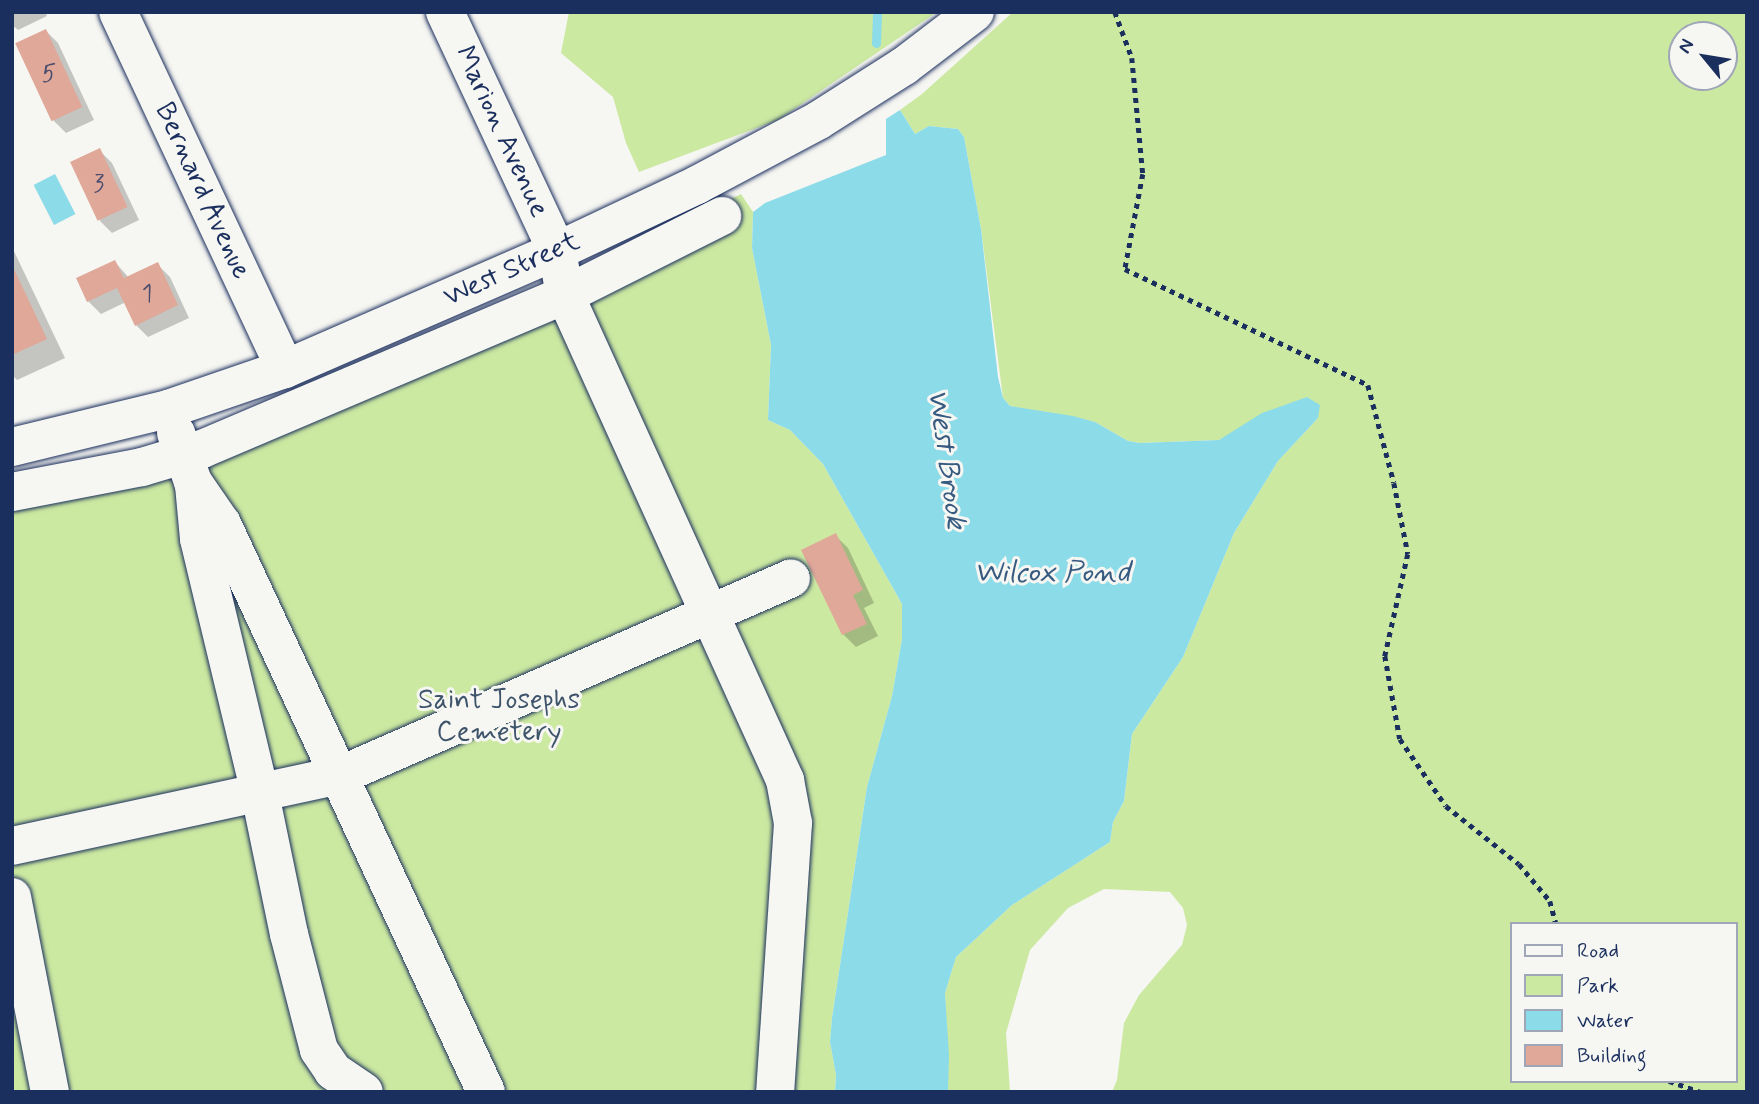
<!DOCTYPE html>
<style>
body{margin:0}
#map{position:relative;width:1759px;height:1104px;overflow:hidden;background:#f6f6f2;font-family:Mynerve,sans-serif}
div>[style]{position:absolute}
[style*='--x']{left:calc(var(--x)*1px);top:calc(var(--y)*1px);width:calc(var(--w)*1px);rotate:calc(var(--a)*1deg)}
.green>*{inset:0;background:#cce9a1}
.water>*{inset:0;background:#8cdbe8;transform-origin:0 0}
.shadow>*{inset:0;background:#0003}
.stream>*{height:9px;margin:-4.5px;padding:0 4.5px;transform-origin:4.5px;border-radius:4.5px;background:#8cdbe8}
.building>*{inset:0;background:#e0a899;transform-origin:0 0}
.path>*{height:4.5px;margin-top:-2.25px;transform-origin:0;background:repeating-linear-gradient(90deg,#1b2f5e 0 5px,transparent 0 10px)}
.roads{filter:drop-shadow(0 0 2px #1b2f5e) drop-shadow(0 0 2px #1b2f5e)}
.minor>*{height:38px;margin:-19px;padding:0 19px;transform-origin:19px;border-radius:19px;background:#f6f6f2}
span{translate:-50% -50%;white-space:nowrap;text-align:center;line-height:1.15;-webkit-text-stroke:6px #f6f6f2;paint-order:stroke}
.number-label{font-size:24px;color:#4c4d6d}
.number-label span{-webkit-text-stroke-width:0}
.street-label{font-size:28px;color:#1b2f5e}
.park-label{font-size:28px;color:#3e546b}
.water-label{font-size:30px;color:#375a80;font-style:italic}
.frame{position:absolute;inset:0;border:14px solid #1b2f5e;pointer-events:none}
.legend{position:absolute;left:1510px;top:922px;width:228px;height:161px;box-sizing:border-box;background:#f6f6f2;border:2px solid #9ea6b7;margin:0;padding:9px 12px;list-style:none;font-size:21px;color:#1b2f5e}
.legend li{display:flex;align-items:center;gap:14px;height:35px}
.legend b{width:35px;border:2px solid #9ea6b7}
.north{position:absolute;left:1668px;top:21px;width:70px;height:70px;box-sizing:border-box;background:#f6f6f2;border:2px solid #9ea6b7;border-radius:50%;rotate:300deg;font-size:19px;font-weight:700;line-height:28px;text-align:center;color:#1b2f5e}
.north::after{content:'';display:block;margin:auto;width:24px;height:32px;background:#1b2f5e;clip-path:polygon(50% 0,100% 100%,50% 72%,0 100%)}
</style>
<div id="map">
<div class="green">
<i style="clip-path:polygon(569px 12px,937px 12px,778px 120px,639px 172px,626px 143px,613px 97px,561px 53px)"></i>
<i style="clip-path:polygon(evenodd,1013px 12px,1747px 12px,1747px 1092px,1112px 1092px,1117px 1080px,1124px 1023px,1139px 995px,1182px 945px,1187px 925px,1183px 908px,1170px 892px,1104px 889px,1068px 908px,1030px 950px,1006px 1033px,1010px 1092px,948px 1092px,945px 993px,956px 957px,1012px 905px,1110px 842px,1113px 822px,1124px 801px,1132px 734px,1183px 657px,1234px 533px,1278px 461px,1318px 418px,1307px 397px,1219px 440px,1140px 443px,1128px 441px,1095px 422px,1010px 406px,1003px 398px,981px 229px,964px 137px,958px 129px,929px 126px,915px 134px,900px 110px,922px 94px,1013px 12px,1682px 35px,1724px 35px,1724px 77px,1682px 77px,1682px 35px,1013px 12px,1512px 924px,1736px 924px,1736px 1081px,1512px 1081px,1512px 924px)"></i>
<i style="clip-path:polygon(741px 194px,753px 212px,752px 248px,771px 345px,768px 420px,790px 430px,823px 464px,902px 604px,902px 639px,892px 696px,867px 787px,832px 1018px,830px 1042px,836px 1075px,835px 1092px,12px 1092px,12px 475px,158px 449px,579px 275px)"></i>
</div>
<div class="water">
<i style="clip-path:polygon(900px 110px,915px 134px,929px 126px,958px 129px,964px 137px,981px 229px,998px 377px,1003px 398px,1010px 406px,1073px 416px,1095px 422px,1128px 441px,1140px 443px,1219px 440px,1262px 413px,1307px 397px,1320px 405px,1318px 418px,1278px 461px,1234px 533px,1183px 657px,1132px 734px,1124px 801px,1113px 822px,1110px 842px,1012px 905px,956px 957px,945px 993px,949px 1055px,948px 1092px,835px 1092px,836px 1075px,830px 1042px,832px 1018px,867px 787px,892px 696px,902px 639px,902px 604px,823px 464px,790px 430px,768px 420px,771px 345px,752px 248px,753px 212px,765px 203px,886px 155px,886px 119px)"></i>
<i style="left:55px;top:174px;width:45px;height:24px;rotate:63deg"></i>
</div>
<div class="shadow">
<i style="clip-path:polygon(12px 12px,45px 12px,47px 16px,18px 30px,12px 25px)"></i>
<i style="clip-path:polygon(46px 31px,58px 43px,94px 120px,66px 133px,54px 121px)"></i>
<i style="clip-path:polygon(99px 150px,112px 163px,139px 220px,112px 233px,100px 221px)"></i>
<i style="clip-path:polygon(12px 247px,65px 358px,17px 380px,12px 375px)"></i>
<i style="clip-path:polygon(115px 262px,129px 278px,157px 264px,170px 277px,189px 318px,148px 337px,136px 325px,126px 302px,101px 314px,88px 301px,78px 279px)"></i>
<i style="clip-path:polygon(835px 535px,848px 548px,874px 603px,864px 608px,878px 636px,856px 647px,843px 634px)"></i>
</div>
<div class="stream">
<i style="--x:876;--y:43;--w:31;--a:-88"></i>
</div>
<div class="building">
<i style="left:46px;top:29px;width:86px;height:34px;rotate:65deg"></i>
<i style="left:100px;top:148px;width:65px;height:33px;rotate:65deg"></i>
<i style="clip-path:polygon(115px 260px,124px 278px,158px 262px,178px 305px,135px 326px,117px 288px,87px 302px,76px 278px)"></i>
<i style="clip-path:polygon(12px 265px,47px 339px,12px 355px)"></i>
<i style="clip-path:polygon(836px 533px,863px 590px,853px 595px,867px 624px,842px 635px,801px 550px)"></i>
</div>
<div class="path">
<i style="--x:1115;--y:12;--w:49;--a:69.7"></i>
<i style="--x:1132;--y:58;--w:117;--a:84.6"></i>
<i style="--x:1143;--y:174;--w:97;--a:100.7"></i>
<i style="--x:1125;--y:269;--w:269;--a:25.5"></i>
<i style="--x:1368;--y:385;--w:101;--a:75.1"></i>
<i style="--x:1394;--y:483;--w:72;--a:78.8"></i>
<i style="--x:1408;--y:554;--w:105;--a:102.7"></i>
<i style="--x:1385;--y:656;--w:84;--a:79.8"></i>
<i style="--x:1400;--y:739;--w:81;--a:55.5"></i>
<i style="--x:1446;--y:806;--w:93;--a:38.5"></i>
<i style="--x:1519;--y:864;--w:48;--a:50"></i>
<i style="--x:1550;--y:901;--w:24;--a:75"></i>
<i style="--x:1669;--y:1081;--w:34;--a:19"></i>
</div>
<div class="roads">
<div class="minor">
<i style="--x:118;--y:12;--w:394;--a:64.9"></i>
<i style="--x:445;--y:12;--w:264;--a:64.9"></i>
<i style="--x:557;--y:251;--w:45;--a:79.7"></i>
<i style="--x:565;--y:295;--w:533;--a:65.6"></i>
<i style="--x:785;--y:780;--w:44;--a:79.5"></i>
<i style="--x:793;--y:823;--w:270;--a:93.8"></i>
<i style="--x:176;--y:433;--w:52;--a:70.9"></i>
<i style="--x:193;--y:482;--w:51;--a:55.4"></i>
<i style="--x:222;--y:524;--w:626;--a:65.07"></i>
<i style="--x:12;--y:447;--w:161;--a:-13.7"></i>
<i style="--x:168;--y:409;--w:124;--a:-18.9"></i>
<i style="--x:285;--y:369;--w:296;--a:-23.5"></i>
<i style="--x:557;--y:251;--w:155;--a:-25.2"></i>
<i style="--x:697;--y:185;--w:138;--a:-28"></i>
<i style="--x:819;--y:120;--w:101;--a:-32.4"></i>
<i style="--x:904;--y:66;--w:89;--a:-37.3"></i>
<i style="--x:194;--y:485;--w:54;--a:84.7"></i>
<i style="--x:199;--y:539;--w:262;--a:76.5"></i>
<i style="--x:260;--y:794;--w:143;--a:78.3"></i>
<i style="--x:289;--y:934;--w:120;--a:75.5"></i>
<i style="--x:319;--y:1050;--w:25;--a:56"></i>
<i style="--x:333;--y:1071;--w:37;--a:34"></i>
<i style="--x:12;--y:492;--w:132;--a:-10.9"></i>
<i style="--x:142;--y:467;--w:63;--a:-16.7"></i>
<i style="--x:202;--y:449;--w:394;--a:-23"></i>
<i style="--x:565;--y:295;--w:176;--a:-26.7"></i>
<i style="--x:12;--y:846;--w:337;--a:-12.2"></i>
<i style="--x:341;--y:775;--w:491;--a:-23.6"></i>
<i style="--x:12;--y:897;--w:199;--a:79"></i>
</div>
</div>
<div class="number-label">
<span style="left:49px;top:75px">5</span>
<span style="left:99px;top:185px">3</span>
<span style="left:147px;top:295px">1</span>
</div>
<div class="street-label">
<span style="left:501px;top:132px;rotate:65deg">Marion Avenue</span>
<span style="left:202px;top:191px;rotate:65deg">Bernard Avenue</span>
<span style="left:512px;top:270px;rotate:-24deg">West Street</span>
</div>
<div class="park-label">
<span style="left:499px;top:717px">Saint Josephs<br>Cemetery</span>
</div>
<div class="water-label">
<span style="left:946px;top:459px;rotate:82deg">West Brook</span>
<span style="left:1052px;top:573px">Wilcox Pond</span>
</div>
<div class="frame"></div>
<ul class="legend">
<li><b style="height:9px;background:#f6f6f2"></b>Road</li>
<li><b style="height:19px;background:#cce9a1"></b>Park</li>
<li><b style="height:19px;background:#8cdbe8"></b>Water</li>
<li><b style="height:19px;background:#e0a899"></b>Building</li>
</ul>
<div class="north">N</div>
</div>
